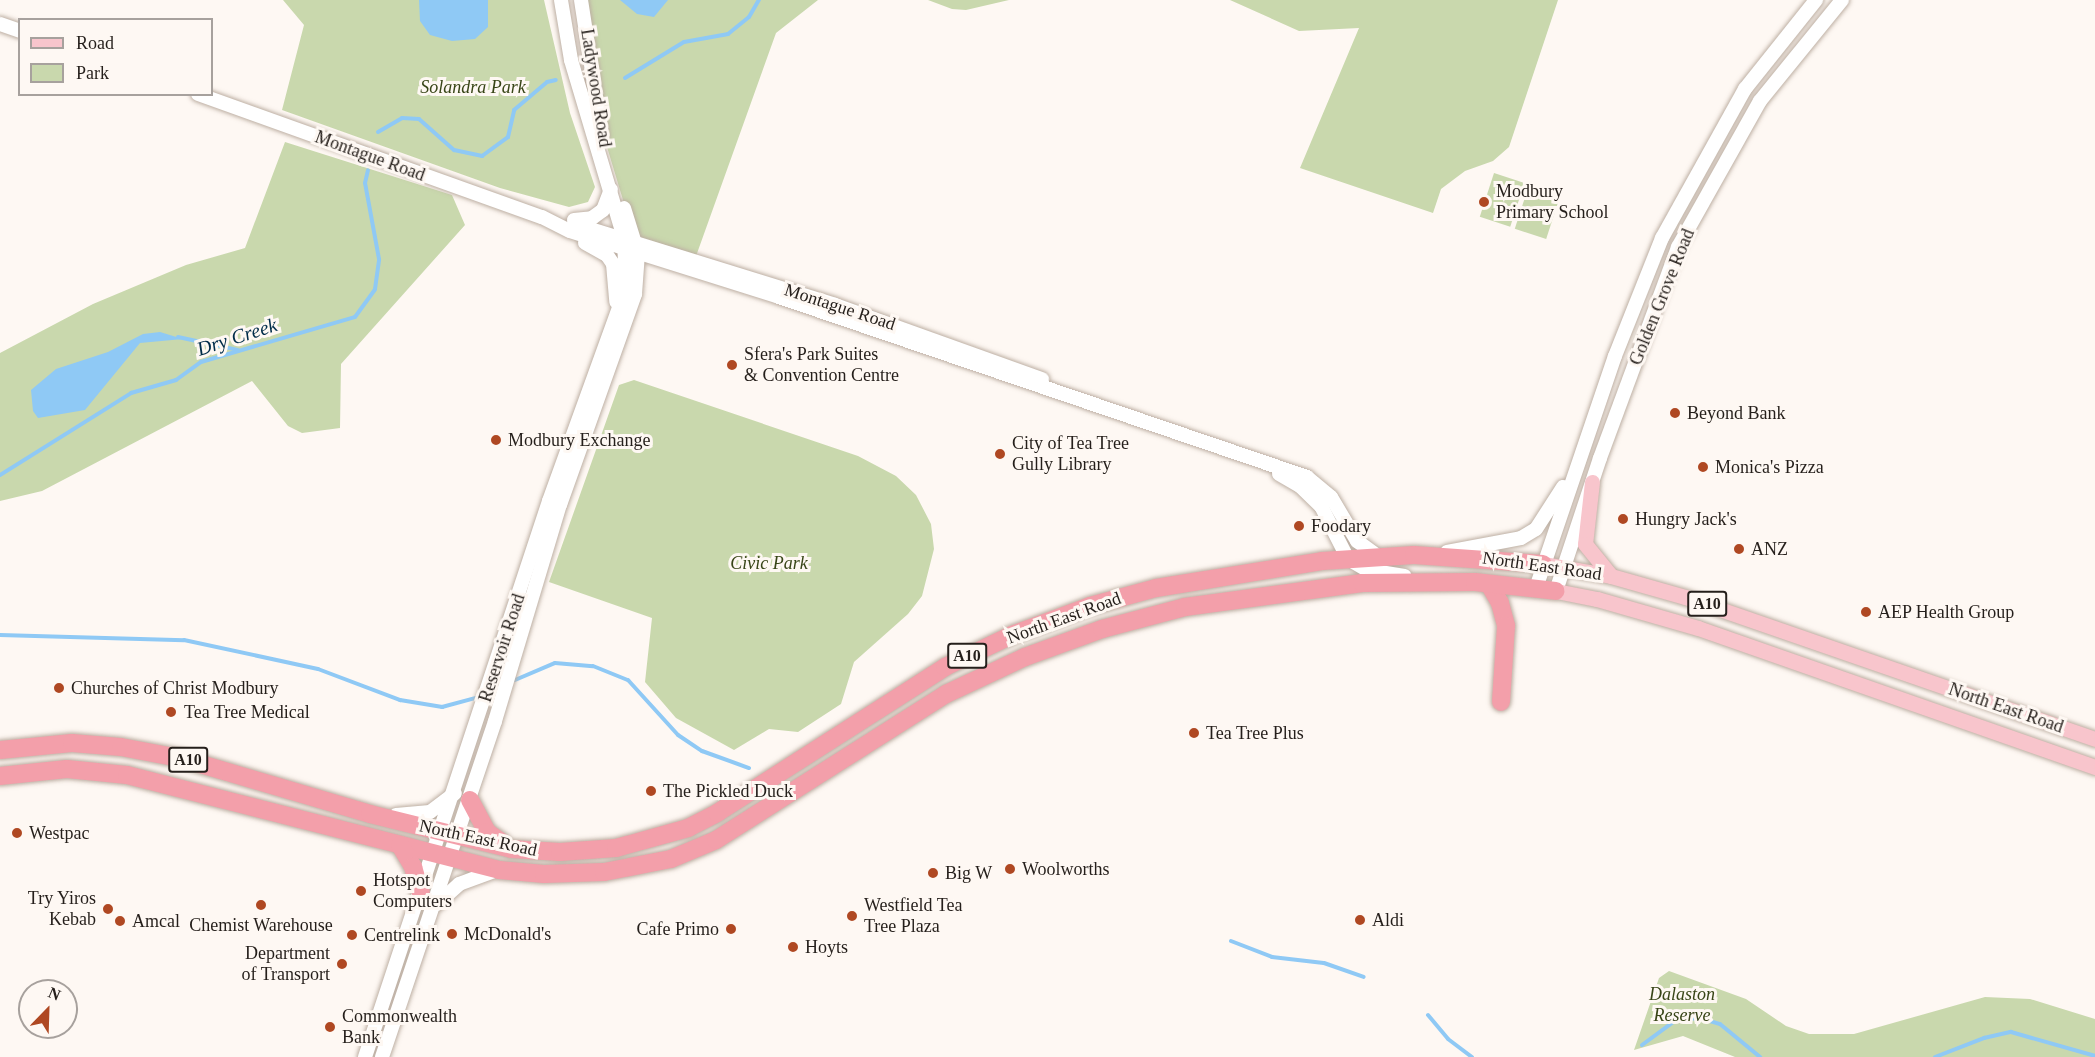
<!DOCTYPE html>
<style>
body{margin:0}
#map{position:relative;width:2095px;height:1057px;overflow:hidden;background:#fef8f3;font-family:"Times New Roman",serif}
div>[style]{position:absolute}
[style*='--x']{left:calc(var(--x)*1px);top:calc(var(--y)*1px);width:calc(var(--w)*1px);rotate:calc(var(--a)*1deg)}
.green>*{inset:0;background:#c9d8ad;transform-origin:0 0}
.water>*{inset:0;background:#8fc9f5}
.stream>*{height:4px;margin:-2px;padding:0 2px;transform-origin:2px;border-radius:2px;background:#8fc9f5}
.roads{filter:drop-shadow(0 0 2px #bdafa3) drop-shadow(0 0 2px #bdafa3)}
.secondary>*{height:14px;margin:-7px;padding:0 7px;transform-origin:7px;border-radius:7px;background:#fff}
.primary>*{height:15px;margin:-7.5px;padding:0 7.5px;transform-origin:7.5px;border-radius:7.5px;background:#f8c5cc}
.highway>*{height:18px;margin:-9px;padding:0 9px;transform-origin:9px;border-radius:9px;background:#f39faa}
.dots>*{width:16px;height:16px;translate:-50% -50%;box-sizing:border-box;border:3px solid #fef8f3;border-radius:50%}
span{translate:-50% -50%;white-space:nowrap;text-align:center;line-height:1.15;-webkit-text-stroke:6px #fef8f3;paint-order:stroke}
.shield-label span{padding:2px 4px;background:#fef8f3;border:2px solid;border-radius:4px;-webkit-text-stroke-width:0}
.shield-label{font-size:16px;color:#251f1b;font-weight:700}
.park-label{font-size:18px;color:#384517;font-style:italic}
.street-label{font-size:18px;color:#251f1b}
.poi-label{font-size:18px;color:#251f1b}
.left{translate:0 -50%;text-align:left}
.right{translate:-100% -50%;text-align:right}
.water-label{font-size:20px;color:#002c49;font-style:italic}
.legend{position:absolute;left:18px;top:18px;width:195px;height:78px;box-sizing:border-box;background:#fef8f3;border:2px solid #a7a19d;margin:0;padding:8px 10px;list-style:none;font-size:18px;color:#251f1b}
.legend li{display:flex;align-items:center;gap:12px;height:30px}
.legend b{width:30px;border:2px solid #a7a19d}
.north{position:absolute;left:18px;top:979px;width:60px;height:60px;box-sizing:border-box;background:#fef8f3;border:2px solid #a7a19d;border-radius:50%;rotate:23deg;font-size:16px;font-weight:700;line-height:24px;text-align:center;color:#251f1b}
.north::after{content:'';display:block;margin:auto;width:21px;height:27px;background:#af4822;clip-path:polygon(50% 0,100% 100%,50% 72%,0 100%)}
</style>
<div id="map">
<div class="green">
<i style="clip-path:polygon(283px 0,544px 0,570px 113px,595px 187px,588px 202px,569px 207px,500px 188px,282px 110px,304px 25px)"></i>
<i style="clip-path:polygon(581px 0,818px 0,776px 33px,695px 259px,636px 243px,597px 114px)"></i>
<i style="clip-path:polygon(928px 0,1009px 0,966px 10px,952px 9px)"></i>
<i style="clip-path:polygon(1230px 0,1558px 0,1509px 147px,1493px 161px,1465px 171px,1441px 189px,1433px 213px,1300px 168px,1359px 28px,1299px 31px)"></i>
<i style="clip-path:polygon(285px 142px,452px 195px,465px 225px,341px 364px,340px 428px,302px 433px,288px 426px,252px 381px,42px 491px,0 501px,0 353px,93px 304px,186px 265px,245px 248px)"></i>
<i style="left:1494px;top:173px;width:32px;height:46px;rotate:18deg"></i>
<i style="left:1529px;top:185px;width:33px;height:46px;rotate:18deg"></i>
<i style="clip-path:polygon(634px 380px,858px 456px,896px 476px,916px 495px,931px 524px,934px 549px,922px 596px,908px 614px,854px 662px,841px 704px,798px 732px,769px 729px,734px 750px,676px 718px,645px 682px,652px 618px,549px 582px,619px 385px)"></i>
<i style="clip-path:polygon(1669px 971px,1746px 999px,1786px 1026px,1809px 1034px,1854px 1034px,1985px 997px,2030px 999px,2095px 1019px,2095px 1057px,1735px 1057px,1683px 1036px,1634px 1050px,1659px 978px)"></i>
</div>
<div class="water">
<i style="clip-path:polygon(419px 0,488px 0,488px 27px,475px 39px,452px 41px,430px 35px,420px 21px)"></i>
<i style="clip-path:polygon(620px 0,668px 0,654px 17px,637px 14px)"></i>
<i style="clip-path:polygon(160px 332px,183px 339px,140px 343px,85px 410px,38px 418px,33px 411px,31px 390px,56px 369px,108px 352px,143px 334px)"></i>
</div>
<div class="stream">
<i style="--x:625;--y:78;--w:69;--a:-31.4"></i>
<i style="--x:684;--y:42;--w:45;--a:-10.3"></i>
<i style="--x:728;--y:34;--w:27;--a:-39"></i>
<i style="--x:749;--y:17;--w:20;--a:-60"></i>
<i style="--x:378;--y:132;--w:28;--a:-30"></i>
<i style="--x:402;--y:118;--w:17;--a:3"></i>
<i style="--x:419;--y:119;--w:47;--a:41.5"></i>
<i style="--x:454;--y:150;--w:29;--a:12"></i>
<i style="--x:482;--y:156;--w:32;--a:-36"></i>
<i style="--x:508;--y:137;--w:28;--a:-77"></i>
<i style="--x:514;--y:110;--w:43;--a:-40.3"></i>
<i style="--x:547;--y:82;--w:9;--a:-13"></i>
<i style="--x:178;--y:337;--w:61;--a:12.2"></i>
<i style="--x:0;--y:475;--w:155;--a:-32"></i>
<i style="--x:131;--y:393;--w:47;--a:-16.1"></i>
<i style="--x:176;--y:380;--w:31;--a:-36"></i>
<i style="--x:201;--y:362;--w:160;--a:-16.3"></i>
<i style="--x:355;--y:317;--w:34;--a:-54"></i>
<i style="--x:375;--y:289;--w:30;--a:-82"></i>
<i style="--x:379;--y:259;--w:77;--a:-100.4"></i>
<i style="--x:365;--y:183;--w:13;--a:-77"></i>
<i style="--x:0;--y:635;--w:184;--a:1.6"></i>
<i style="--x:184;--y:640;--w:137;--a:12.2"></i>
<i style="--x:318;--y:669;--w:88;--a:20.7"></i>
<i style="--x:400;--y:700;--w:43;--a:9.5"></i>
<i style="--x:442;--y:707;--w:35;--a:-15"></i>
<i style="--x:515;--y:680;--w:43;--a:-23"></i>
<i style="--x:555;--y:663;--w:38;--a:5"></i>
<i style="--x:593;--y:666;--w:38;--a:22"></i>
<i style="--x:628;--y:680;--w:74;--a:47.7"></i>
<i style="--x:678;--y:735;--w:29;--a:34"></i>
<i style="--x:702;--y:751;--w:50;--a:19.9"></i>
<i style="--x:1231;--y:941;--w:44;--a:21.3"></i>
<i style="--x:1272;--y:957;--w:52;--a:6.6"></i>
<i style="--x:1324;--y:963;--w:42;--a:19.3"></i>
<i style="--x:1428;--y:1015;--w:31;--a:50"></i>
<i style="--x:1448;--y:1039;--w:30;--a:37"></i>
<i style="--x:1642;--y:1045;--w:42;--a:-36.3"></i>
<i style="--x:1676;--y:1020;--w:24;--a:-5"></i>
<i style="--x:1700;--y:1018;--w:21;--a:17"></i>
<i style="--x:1720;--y:1024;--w:52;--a:39.5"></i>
<i style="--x:1935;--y:1057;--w:53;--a:-21.2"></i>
<i style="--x:1984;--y:1038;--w:28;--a:-13"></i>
<i style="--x:2011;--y:1032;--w:87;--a:15.9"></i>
</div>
<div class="roads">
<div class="secondary">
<i style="--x:581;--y:0;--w:138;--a:81.2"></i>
<i style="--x:0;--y:24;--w:21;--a:19"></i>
<i style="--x:198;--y:94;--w:365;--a:19.7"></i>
<i style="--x:542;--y:217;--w:31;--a:27"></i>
<i style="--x:570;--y:231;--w:219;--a:17.5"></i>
<i style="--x:779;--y:297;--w:558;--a:18.82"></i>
<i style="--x:1307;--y:477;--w:31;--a:40"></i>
<i style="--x:1331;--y:497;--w:51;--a:59.4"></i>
<i style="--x:1357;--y:541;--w:27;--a:36"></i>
<i style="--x:574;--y:220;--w:18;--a:-6"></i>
<i style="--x:592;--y:218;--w:14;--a:-36"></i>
<i style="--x:603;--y:210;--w:22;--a:-69"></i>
<i style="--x:574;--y:224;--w:273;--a:17.2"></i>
<i style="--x:835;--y:305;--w:220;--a:19.7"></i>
<i style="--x:585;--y:243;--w:25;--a:29"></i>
<i style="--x:607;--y:255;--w:11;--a:56"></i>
<i style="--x:613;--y:264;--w:38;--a:85"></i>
<i style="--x:1279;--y:474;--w:24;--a:30"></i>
<i style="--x:1300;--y:486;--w:29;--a:44"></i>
<i style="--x:1321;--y:506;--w:59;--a:63"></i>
<i style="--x:1348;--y:559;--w:22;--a:30"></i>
<i style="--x:1367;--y:570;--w:38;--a:9"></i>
<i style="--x:1447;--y:552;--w:75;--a:-10.7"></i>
<i style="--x:1521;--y:538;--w:17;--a:-31"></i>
<i style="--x:1536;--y:529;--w:50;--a:-57.3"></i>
<i style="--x:1536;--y:588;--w:245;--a:-71.2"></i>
<i style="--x:1615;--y:356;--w:127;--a:-68.3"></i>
<i style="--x:1662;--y:238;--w:171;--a:-60.9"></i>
<i style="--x:1745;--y:89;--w:114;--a:-51.4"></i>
<i style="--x:1556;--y:591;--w:140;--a:-71.7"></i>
<i style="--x:1600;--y:458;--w:225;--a:-69.7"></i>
<i style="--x:1678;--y:247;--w:167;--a:-60.7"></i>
<i style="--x:1760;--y:101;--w:130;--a:-50.9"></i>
<i style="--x:396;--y:815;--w:34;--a:-5"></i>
<i style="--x:430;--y:812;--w:31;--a:-37"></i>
<i style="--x:437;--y:904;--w:30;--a:-42"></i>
<i style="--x:459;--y:884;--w:40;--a:-20.2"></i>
<i style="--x:365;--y:1057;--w:586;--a:-71.69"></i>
<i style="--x:549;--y:501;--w:226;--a:-70.1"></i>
<i style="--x:626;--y:288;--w:50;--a:-92.3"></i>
<i style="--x:624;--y:238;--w:186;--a:-106.6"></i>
<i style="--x:571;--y:60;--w:61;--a:-99.5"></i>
<i style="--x:382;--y:1057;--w:354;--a:-71.4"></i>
<i style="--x:495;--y:721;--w:226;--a:-73.3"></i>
<i style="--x:560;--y:505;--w:224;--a:-70.4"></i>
<i style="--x:635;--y:294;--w:41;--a:-85.8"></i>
<i style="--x:638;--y:253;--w:47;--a:-107.3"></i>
</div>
<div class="primary">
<i style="--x:1592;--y:482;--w:62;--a:96.4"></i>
<i style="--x:1585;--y:544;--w:41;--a:50.9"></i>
<i style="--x:1543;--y:564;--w:69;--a:10"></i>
<i style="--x:1611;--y:576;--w:77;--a:15.8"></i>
<i style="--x:1685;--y:597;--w:434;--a:19.1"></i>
<i style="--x:1556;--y:591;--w:42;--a:11"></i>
<i style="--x:1597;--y:599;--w:105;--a:16"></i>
<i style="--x:1698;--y:628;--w:421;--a:19.3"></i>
</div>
<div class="highway">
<i style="--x:1489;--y:584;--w:22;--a:60"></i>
<i style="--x:1500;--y:603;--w:24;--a:75"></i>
<i style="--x:1506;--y:626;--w:76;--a:93.8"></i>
<i style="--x:0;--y:750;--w:72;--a:-5.6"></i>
<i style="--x:72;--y:743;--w:49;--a:4.7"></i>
<i style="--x:121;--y:747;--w:60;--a:10.6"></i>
<i style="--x:180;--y:758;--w:198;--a:16.4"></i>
<i style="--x:370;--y:814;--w:145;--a:13.9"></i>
<i style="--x:511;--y:849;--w:49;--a:3.5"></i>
<i style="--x:560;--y:852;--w:56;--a:-4.1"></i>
<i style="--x:616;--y:848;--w:75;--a:-15.5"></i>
<i style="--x:688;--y:828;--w:33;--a:-27"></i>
<i style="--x:717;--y:813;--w:271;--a:-32.6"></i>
<i style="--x:945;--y:667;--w:74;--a:-25.5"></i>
<i style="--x:1012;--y:635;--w:83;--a:-20.4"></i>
<i style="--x:1090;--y:606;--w:68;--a:-15.3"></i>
<i style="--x:1156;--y:588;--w:168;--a:-9.2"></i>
<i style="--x:1322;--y:561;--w:92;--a:-3.7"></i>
<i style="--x:1414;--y:555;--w:129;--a:4"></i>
<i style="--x:0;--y:776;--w:67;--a:-6"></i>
<i style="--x:67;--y:769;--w:60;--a:5.7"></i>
<i style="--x:127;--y:775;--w:384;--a:14.3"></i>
<i style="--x:499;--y:870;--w:45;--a:5.1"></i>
<i style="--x:544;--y:874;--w:60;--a:-1.9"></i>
<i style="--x:604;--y:872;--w:68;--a:-11"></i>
<i style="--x:671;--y:859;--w:49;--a:-22.9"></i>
<i style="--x:716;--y:840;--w:272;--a:-32.4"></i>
<i style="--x:946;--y:694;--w:87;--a:-25.1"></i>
<i style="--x:1025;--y:657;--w:82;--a:-20"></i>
<i style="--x:1102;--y:629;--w:86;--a:-14.8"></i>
<i style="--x:1185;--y:607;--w:179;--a:-7.7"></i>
<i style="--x:1362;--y:583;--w:113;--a:-0.5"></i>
<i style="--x:1475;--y:582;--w:81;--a:6.3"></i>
<i style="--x:470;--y:800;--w:36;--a:62"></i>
<i style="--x:487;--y:832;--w:19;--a:35"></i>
<i style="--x:400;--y:845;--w:26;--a:59"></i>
<i style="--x:413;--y:867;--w:27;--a:73"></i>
</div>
</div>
<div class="dots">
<i style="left:1484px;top:202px;background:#af4822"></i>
<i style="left:732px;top:365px;background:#af4822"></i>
<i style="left:1675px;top:413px;background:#af4822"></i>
<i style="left:496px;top:440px;background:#af4822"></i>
<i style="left:1000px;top:454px;background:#af4822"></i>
<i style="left:1703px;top:467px;background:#af4822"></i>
<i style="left:1623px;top:519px;background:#af4822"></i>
<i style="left:1299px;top:526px;background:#af4822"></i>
<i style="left:1739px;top:549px;background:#af4822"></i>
<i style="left:1866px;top:612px;background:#af4822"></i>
<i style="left:59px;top:688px;background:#af4822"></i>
<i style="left:171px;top:712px;background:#af4822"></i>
<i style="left:1194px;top:733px;background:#af4822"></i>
<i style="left:651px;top:791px;background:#af4822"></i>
<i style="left:17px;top:833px;background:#af4822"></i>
<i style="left:1010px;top:869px;background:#af4822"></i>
<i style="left:933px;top:873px;background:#af4822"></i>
<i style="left:361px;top:891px;background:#af4822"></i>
<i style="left:261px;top:905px;background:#af4822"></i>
<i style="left:108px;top:909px;background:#af4822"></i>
<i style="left:852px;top:916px;background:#af4822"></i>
<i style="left:1360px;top:920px;background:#af4822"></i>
<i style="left:120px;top:921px;background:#af4822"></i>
<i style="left:731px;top:929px;background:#af4822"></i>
<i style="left:452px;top:934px;background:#af4822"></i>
<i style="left:352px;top:935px;background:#af4822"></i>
<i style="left:793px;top:947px;background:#af4822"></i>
<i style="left:342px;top:964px;background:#af4822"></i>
<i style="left:330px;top:1027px;background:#af4822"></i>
</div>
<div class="shield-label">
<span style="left:1707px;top:604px">A10</span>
<span style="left:967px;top:656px">A10</span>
<span style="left:188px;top:760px">A10</span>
</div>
<div class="park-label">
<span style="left:473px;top:87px">Solandra Park</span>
<span style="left:769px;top:563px">Civic Park</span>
<span style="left:1682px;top:1005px">Dalaston<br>Reserve</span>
</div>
<div class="street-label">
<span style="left:596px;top:88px;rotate:81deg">Ladywood Road</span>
<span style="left:370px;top:156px;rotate:20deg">Montague Road</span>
<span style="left:1662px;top:297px;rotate:-68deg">Golden Grove Road</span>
<span style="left:840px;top:307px;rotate:18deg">Montague Road</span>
<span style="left:1542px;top:566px;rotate:8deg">North East Road</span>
<span style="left:1064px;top:618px;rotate:-20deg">North East Road</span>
<span style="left:502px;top:648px;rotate:-72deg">Reservoir Road</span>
<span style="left:2006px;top:708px;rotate:19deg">North East Road</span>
<span style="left:478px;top:838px;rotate:12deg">North East Road</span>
</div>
<div class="poi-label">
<span class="left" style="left:1496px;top:202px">Modbury<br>Primary School</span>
<span class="left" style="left:744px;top:365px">Sfera's Park Suites<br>&amp; Convention Centre</span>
<span class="left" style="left:1687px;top:413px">Beyond Bank</span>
<span class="left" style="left:508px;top:440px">Modbury Exchange</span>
<span class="left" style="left:1012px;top:454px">City of Tea Tree<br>Gully Library</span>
<span class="left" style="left:1715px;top:467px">Monica's Pizza</span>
<span class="left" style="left:1635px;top:519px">Hungry Jack's</span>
<span class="left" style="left:1311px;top:526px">Foodary</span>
<span class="left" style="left:1751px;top:549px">ANZ</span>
<span class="left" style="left:1878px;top:612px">AEP Health Group</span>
<span class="left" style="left:71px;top:688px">Churches of Christ Modbury</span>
<span class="left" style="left:184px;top:712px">Tea Tree Medical</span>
<span class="left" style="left:1206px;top:733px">Tea Tree Plus</span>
<span class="left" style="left:663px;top:791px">The Pickled Duck</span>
<span class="left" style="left:29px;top:833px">Westpac</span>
<span class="left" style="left:1022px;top:869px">Woolworths</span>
<span class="left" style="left:945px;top:873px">Big W</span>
<span class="left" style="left:373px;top:891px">Hotspot<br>Computers</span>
<span class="right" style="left:96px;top:909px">Try Yiros<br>Kebab</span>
<span class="left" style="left:864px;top:916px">Westfield Tea<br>Tree Plaza</span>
<span class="left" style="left:1372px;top:920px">Aldi</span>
<span class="left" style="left:132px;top:921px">Amcal</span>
<span style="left:261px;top:925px">Chemist Warehouse</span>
<span class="right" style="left:719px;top:929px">Cafe Primo</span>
<span class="left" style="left:464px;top:934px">McDonald's</span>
<span class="left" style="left:364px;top:935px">Centrelink</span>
<span class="left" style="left:805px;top:947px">Hoyts</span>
<span class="right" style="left:330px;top:964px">Department<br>of Transport</span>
<span class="left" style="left:342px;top:1027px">Commonwealth<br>Bank</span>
</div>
<div class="water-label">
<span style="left:237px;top:337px;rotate:-18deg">Dry Creek</span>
</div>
<ul class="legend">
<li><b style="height:8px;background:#f8c5cc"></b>Road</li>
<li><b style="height:16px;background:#c9d8ad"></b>Park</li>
</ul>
<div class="north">N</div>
</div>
